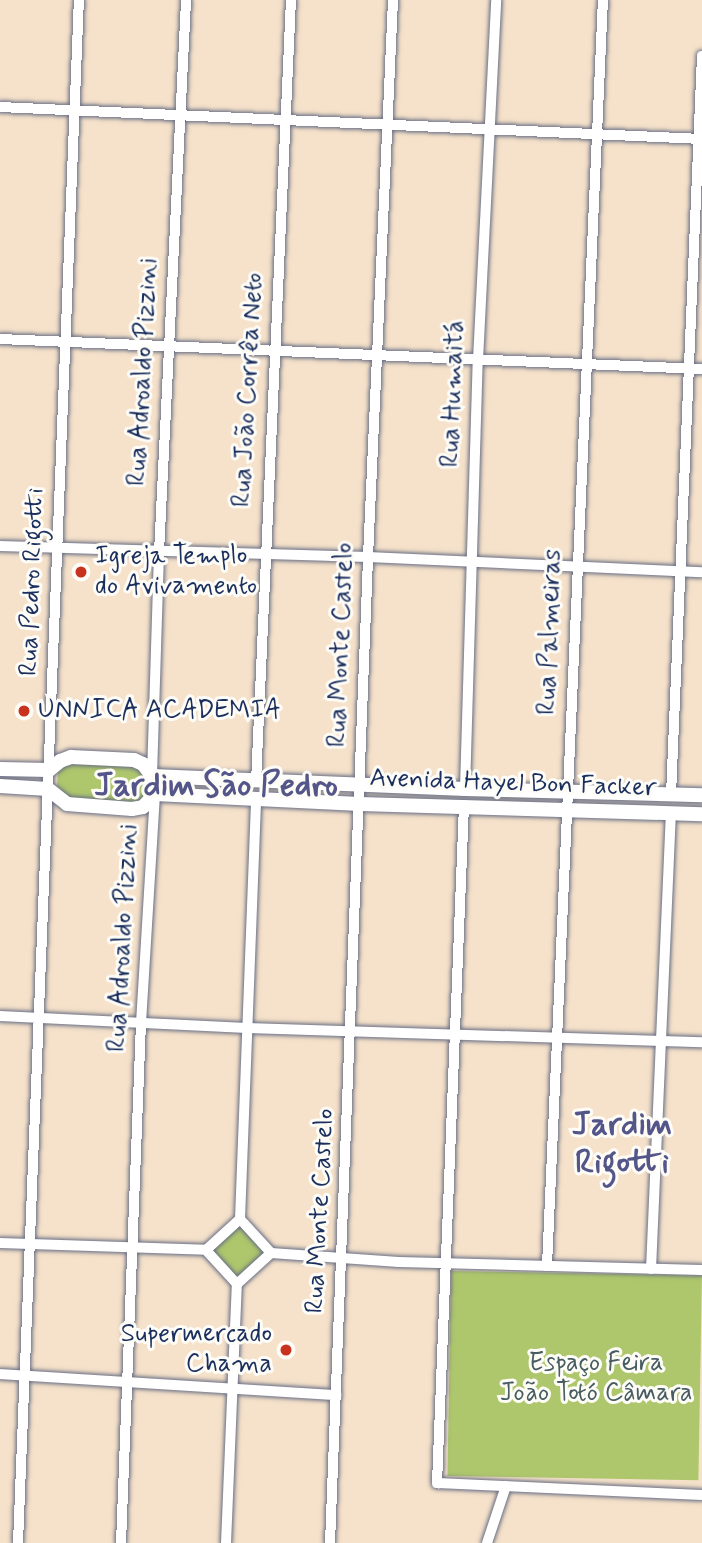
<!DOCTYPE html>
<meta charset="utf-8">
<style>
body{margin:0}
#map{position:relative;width:702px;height:1543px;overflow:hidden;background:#f6e2ca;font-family:Mynerve,sans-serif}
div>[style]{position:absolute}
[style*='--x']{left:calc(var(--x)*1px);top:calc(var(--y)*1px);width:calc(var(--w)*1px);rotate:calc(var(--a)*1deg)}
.green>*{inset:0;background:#aec76c;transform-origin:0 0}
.roads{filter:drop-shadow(0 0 2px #686e84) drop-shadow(0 0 2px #686e84)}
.minor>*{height:10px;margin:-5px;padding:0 5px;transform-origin:5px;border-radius:5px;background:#fff}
.major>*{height:14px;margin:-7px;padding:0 7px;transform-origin:7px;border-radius:7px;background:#fff}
.dots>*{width:19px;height:19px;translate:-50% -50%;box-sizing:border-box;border:4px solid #fdfcf7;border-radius:50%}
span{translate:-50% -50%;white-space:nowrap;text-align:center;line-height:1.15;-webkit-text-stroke:6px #fdfcf7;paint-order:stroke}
.street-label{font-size:26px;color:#1b2f5e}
.poi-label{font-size:26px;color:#1b2f5e}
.left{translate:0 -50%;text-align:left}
.right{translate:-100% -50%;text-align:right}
.park-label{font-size:26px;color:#475d62}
.district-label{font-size:33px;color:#545589;font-weight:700}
</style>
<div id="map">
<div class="green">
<i style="clip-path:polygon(63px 763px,135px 763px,149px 778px,148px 795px,136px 804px,72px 802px,57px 786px,58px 771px)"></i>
<i style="left:240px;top:1222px;width:42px;height:41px;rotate:48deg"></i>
<i style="left:451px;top:1271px;width:251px;height:205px;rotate:1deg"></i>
</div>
<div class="roads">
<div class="minor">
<i style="--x:0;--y:107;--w:703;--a:2.61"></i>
<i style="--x:0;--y:339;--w:703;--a:2.45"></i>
<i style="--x:0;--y:546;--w:368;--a:1.7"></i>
<i style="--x:368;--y:557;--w:334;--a:2.6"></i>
<i style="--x:256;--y:782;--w:783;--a:-87.44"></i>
<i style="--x:465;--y:789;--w:429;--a:-88.3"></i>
<i style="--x:478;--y:360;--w:360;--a:-87.1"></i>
<i style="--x:671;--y:795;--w:740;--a:-87.6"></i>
<i style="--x:464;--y:805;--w:679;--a:92.28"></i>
<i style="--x:437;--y:1483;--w:265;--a:2.6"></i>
<i style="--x:0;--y:1016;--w:247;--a:2.8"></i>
<i style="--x:247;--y:1028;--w:455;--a:1.8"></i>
<i style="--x:240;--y:1219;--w:421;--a:-87.8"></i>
<i style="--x:240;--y:1219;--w:46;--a:47.6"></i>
<i style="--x:271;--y:1253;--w:46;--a:137.6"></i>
<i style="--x:237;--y:1284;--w:46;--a:-132.4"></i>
<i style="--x:206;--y:1250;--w:46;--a:-42.4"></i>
<i style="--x:0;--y:1243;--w:206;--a:1.9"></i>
<i style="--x:271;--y:1253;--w:128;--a:4"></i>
<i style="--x:399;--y:1262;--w:303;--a:1.5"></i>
<i style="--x:547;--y:1266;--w:1267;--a:-87.47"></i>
<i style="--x:651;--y:1269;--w:456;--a:-87.5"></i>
<i style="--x:0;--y:1374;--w:337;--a:3.6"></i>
<i style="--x:18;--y:1543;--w:1544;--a:-87.74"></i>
<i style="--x:121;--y:1543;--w:520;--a:-87.8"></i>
<i style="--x:141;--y:1023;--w:229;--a:-86.5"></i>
<i style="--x:155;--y:794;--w:18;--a:-99"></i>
<i style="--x:152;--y:776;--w:223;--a:-88.2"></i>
<i style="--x:159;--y:553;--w:554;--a:-87.2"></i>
<i style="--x:226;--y:1543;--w:259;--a:-87.6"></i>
<i style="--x:330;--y:1543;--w:987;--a:-87.79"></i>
<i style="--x:368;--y:557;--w:558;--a:-87.43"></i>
<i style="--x:487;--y:1543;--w:60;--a:-71.6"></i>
</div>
<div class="major">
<i style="--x:0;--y:769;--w:49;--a:1.2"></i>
<i style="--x:49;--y:770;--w:14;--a:-39"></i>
<i style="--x:60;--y:761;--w:12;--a:-20"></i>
<i style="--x:71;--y:757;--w:63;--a:2.7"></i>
<i style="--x:134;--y:760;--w:10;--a:24"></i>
<i style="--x:143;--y:764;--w:15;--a:53"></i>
<i style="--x:152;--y:776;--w:313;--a:2.4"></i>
<i style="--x:465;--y:789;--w:237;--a:1.5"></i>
<i style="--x:0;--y:786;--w:48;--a:3.6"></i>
<i style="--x:48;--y:789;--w:24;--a:38"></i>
<i style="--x:67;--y:804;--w:65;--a:4.4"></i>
<i style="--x:132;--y:809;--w:11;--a:-10"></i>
<i style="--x:143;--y:807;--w:18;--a:-47"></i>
<i style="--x:155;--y:794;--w:205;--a:2.8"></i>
<i style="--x:360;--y:804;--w:342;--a:1.7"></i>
</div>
</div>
<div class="dots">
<i style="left:81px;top:572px;background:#c8321e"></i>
<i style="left:24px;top:711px;background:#c8321e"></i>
<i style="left:286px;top:1350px;background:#c8321e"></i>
</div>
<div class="street-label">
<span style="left:144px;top:372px;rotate:-87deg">Rua Adroaldo Pizzini</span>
<span style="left:249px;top:390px;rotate:-87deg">Rua João Corrêa Neto</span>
<span style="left:454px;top:394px;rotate:-88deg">Rua Humaitá</span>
<span style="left:33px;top:582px;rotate:-88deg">Rua Pedro Rigotti</span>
<span style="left:551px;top:632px;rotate:-88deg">Rua Palmeiras</span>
<span style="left:342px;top:645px;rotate:-88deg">Rua Monte Castelo</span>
<span style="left:513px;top:784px;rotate:2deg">Avenida Hayel Bon Facker</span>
<span style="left:124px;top:938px;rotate:-87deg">Rua Adroaldo Pizzini</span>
<span style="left:321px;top:1211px;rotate:-87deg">Rua Monte Castelo</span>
</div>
<div class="poi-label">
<span class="left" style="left:95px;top:572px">Igreja Templo<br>do Avivamento</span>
<span class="left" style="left:38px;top:711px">UNNICA ACADEMIA</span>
<span class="right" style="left:272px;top:1350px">Supermercado<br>Chama</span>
</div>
<div class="park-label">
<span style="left:596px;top:1379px">Espaço Feira<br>João Totó Câmara</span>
</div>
<div class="district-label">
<span style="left:216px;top:787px">Jardim São Pedro</span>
<span style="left:622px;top:1145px">Jardim<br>Rigotti</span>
</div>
</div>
